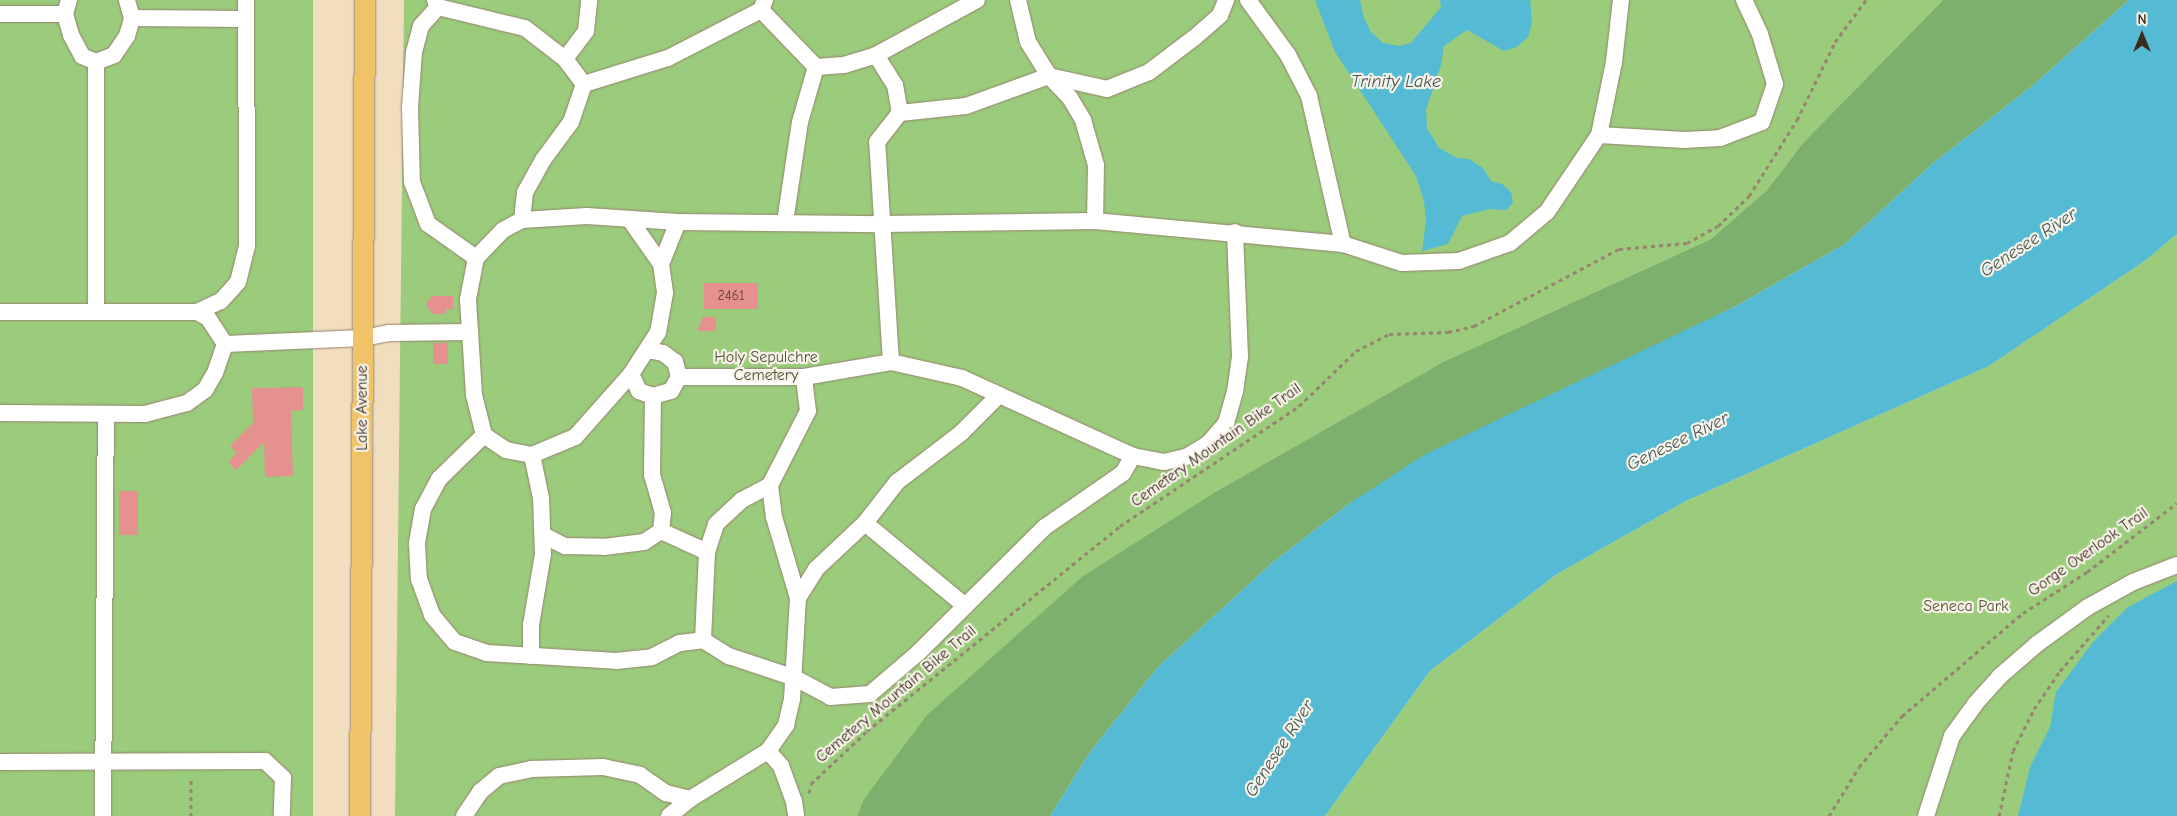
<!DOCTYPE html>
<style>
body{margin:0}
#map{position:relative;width:2177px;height:816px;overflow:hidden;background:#f1debf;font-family:"Comic Neue",sans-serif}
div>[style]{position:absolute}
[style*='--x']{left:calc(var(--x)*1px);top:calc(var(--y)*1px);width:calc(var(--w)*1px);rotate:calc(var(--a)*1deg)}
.green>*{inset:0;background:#9bcc7c;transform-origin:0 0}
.forest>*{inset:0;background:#7cb06c}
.water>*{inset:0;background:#55bbd4}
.building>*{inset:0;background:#e49190;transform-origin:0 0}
.path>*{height:3px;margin-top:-1.5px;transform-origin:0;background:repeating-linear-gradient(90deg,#96846e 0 4px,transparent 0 8px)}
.roads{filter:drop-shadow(0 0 1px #96846e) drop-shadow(0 0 1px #96846e)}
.minor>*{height:16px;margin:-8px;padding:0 8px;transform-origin:8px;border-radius:8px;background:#fff}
.major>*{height:20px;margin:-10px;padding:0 10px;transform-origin:10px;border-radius:10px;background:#f1c369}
span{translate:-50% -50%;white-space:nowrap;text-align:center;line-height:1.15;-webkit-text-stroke:4.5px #f7f3e8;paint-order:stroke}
.number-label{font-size:14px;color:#65443a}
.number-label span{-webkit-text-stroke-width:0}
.park-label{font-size:16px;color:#535236}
.street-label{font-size:16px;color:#3b2a1e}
.water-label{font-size:18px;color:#435655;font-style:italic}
.north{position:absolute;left:2117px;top:10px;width:50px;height:50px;-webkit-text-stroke:4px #f7f3e8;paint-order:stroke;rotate:0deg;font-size:14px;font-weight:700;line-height:20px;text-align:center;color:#3b2a1e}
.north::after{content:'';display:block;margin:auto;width:18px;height:22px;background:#3b2a1e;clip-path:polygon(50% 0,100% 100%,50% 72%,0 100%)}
</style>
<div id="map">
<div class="green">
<i style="left:0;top:0;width:313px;height:816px"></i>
<i style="clip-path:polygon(404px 0,1943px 0,1803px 143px,1767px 190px,1711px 239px,1443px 362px,1217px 491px,864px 799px,857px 816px,395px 816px)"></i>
<i style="clip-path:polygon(2177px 234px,2177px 816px,1325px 816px,1430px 671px,1557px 574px,1686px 501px,1989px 366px,2146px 260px)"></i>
</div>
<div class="forest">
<i style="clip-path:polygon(1943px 0,2129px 0,2032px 86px,1932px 164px,1845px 244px,1736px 306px,1350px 503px,1273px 562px,1157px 668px,1090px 752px,1050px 816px,857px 816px,864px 799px,927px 715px,1083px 576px,1217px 491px,1443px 362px,1711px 239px,1767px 190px,1803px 143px)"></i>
</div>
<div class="water">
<i style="clip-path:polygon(1315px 0,1360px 0,1363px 15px,1371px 32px,1383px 43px,1399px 46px,1411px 43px,1441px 7px,1440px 0,1530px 0,1532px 23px,1528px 37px,1517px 47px,1504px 51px,1467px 30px,1444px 46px,1441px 65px,1426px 110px,1427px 128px,1439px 148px,1457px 158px,1469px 159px,1483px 168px,1491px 181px,1502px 184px,1511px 192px,1513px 203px,1506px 210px,1490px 209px,1462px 216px,1448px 244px,1422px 251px,1426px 221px,1424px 201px,1416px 176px,1335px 52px)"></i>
<i style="clip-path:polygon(2129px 0,2177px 0,2177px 234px,2146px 260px,1989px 366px,1686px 501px,1557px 574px,1430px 671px,1325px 816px,1050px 816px,1090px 752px,1157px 668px,1273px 562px,1350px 503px,1424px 455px,1736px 306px,1845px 244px,1932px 164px,2032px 86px)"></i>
<i style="clip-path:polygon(2177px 581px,2177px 816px,2018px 816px,2030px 767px,2050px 727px,2056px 692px,2093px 642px,2128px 607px)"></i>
</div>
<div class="building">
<i style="left:704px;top:283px;width:54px;height:26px"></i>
<i style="clip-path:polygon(432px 296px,453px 296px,453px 309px,446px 309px,446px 314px,432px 314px,426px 304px)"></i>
<i style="clip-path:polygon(703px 317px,716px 317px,716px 331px,697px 331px)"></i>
<i style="left:433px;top:343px;width:15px;height:21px"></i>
<i style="clip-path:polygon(303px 387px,303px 410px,291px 411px,293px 476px,265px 477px,264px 442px,236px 470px,228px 462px,237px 453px,230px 446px,253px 423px,252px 388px)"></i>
<i style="left:119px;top:491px;width:19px;height:44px"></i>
</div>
<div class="path">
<i style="--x:809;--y:793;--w:9;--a:-77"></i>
<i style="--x:811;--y:784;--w:77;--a:-43.4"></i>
<i style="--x:867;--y:731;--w:326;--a:-39"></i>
<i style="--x:1120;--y:526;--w:216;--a:-33.8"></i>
<i style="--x:1299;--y:406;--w:79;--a:-44"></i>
<i style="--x:1356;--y:351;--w:37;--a:-27"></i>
<i style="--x:1389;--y:334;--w:59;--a:-1.9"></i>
<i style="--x:1448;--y:332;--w:27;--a:-13"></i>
<i style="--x:1474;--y:326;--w:164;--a:-28"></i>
<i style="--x:1619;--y:249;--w:68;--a:-5"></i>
<i style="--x:1687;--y:243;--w:35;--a:-29"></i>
<i style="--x:1718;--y:226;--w:43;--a:-44.1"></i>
<i style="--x:1749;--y:196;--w:90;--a:-57.7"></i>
<i style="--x:1797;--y:120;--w:87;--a:-64"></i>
<i style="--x:1835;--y:42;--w:52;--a:-53.6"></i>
<i style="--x:191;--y:816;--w:39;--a:-90"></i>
<i style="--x:1829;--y:816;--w:57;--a:-58.5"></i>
<i style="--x:1859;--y:767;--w:67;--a:-49.9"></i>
<i style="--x:1902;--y:716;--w:159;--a:-40.4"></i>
<i style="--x:2023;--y:613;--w:76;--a:-32.6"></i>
<i style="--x:2087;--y:572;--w:113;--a:-37.5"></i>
<i style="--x:1999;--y:816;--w:66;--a:-77.8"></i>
<i style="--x:2013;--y:751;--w:47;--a:-63.4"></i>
<i style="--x:2034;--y:709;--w:46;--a:-55.6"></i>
<i style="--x:2060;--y:671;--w:74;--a:-48.8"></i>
</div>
<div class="roads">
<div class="minor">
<i style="--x:69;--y:0;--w:15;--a:106"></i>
<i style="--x:65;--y:14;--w:22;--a:74"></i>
<i style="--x:71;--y:35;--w:24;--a:62"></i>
<i style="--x:82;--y:56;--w:15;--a:23"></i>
<i style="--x:96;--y:62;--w:19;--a:-21"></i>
<i style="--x:114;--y:55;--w:23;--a:-56"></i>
<i style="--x:127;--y:36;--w:19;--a:-74"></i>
<i style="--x:132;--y:18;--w:19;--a:-106"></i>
<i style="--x:435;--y:0;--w:8;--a:67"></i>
<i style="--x:438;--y:7;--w:89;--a:13.6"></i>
<i style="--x:525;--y:28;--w:51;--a:37.8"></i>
<i style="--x:565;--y:59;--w:31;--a:53"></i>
<i style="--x:584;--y:84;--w:40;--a:108.9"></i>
<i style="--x:571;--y:122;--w:47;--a:126.4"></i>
<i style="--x:543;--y:160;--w:37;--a:119"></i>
<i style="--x:525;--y:192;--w:28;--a:96"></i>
<i style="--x:765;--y:0;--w:11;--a:112"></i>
<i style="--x:761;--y:10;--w:79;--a:46"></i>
<i style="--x:816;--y:67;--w:28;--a:-4"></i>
<i style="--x:844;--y:65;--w:34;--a:-17"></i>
<i style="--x:876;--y:55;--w:115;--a:-28.6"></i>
<i style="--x:1018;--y:0;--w:43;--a:76.6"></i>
<i style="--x:1028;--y:42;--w:40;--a:58"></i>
<i style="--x:1049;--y:76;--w:30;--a:46"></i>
<i style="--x:1070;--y:98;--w:26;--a:59"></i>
<i style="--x:1083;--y:120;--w:47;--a:73.9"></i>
<i style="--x:1096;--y:165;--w:56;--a:91"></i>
<i style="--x:1248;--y:0;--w:68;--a:54"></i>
<i style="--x:1288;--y:55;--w:46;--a:62.9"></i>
<i style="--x:1309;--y:96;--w:152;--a:77.1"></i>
<i style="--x:438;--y:7;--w:25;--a:132"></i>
<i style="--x:421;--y:26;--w:27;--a:105"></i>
<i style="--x:414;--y:52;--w:56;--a:94.1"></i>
<i style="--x:410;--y:108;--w:74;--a:88.5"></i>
<i style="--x:412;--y:182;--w:45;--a:69.1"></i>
<i style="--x:428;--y:224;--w:59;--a:35.3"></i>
<i style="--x:0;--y:14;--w:65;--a:0"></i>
<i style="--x:132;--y:18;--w:114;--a:0.5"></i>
<i style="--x:876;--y:55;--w:36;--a:58"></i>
<i style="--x:895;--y:85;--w:28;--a:80"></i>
<i style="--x:565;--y:59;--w:35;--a:-53"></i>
<i style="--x:586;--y:31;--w:31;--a:-84"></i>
<i style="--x:96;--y:62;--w:250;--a:90"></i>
<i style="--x:584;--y:84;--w:88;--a:-17.2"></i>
<i style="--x:668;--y:58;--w:105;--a:-27.3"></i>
<i style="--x:1599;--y:135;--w:85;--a:3.4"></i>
<i style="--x:1684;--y:140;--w:36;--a:-3"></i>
<i style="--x:1720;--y:138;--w:45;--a:-20.9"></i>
<i style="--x:1762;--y:122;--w:40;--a:-71.1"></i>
<i style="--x:1775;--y:84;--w:52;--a:-106.7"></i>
<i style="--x:1760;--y:34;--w:38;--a:-115"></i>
<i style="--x:630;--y:220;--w:54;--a:54.8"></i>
<i style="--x:661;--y:264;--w:29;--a:82"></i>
<i style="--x:665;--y:293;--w:40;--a:100"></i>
<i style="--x:658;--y:332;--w:50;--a:122.7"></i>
<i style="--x:631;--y:374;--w:84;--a:131.6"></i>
<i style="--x:575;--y:437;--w:47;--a:157.3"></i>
<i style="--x:532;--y:455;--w:26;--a:-169"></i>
<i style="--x:506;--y:450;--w:27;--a:-146"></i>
<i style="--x:484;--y:435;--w:41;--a:-104"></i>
<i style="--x:474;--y:395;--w:96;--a:-93.6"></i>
<i style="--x:468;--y:299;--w:42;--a:-79"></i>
<i style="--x:476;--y:258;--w:39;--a:-46"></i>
<i style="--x:503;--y:230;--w:21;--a:-28"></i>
<i style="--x:522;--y:220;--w:65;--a:-3.5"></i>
<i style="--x:587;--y:216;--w:91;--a:3.8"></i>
<i style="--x:785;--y:222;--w:101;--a:-81.5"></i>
<i style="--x:800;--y:122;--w:57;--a:-73.8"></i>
<i style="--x:661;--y:264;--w:45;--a:-68"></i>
<i style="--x:678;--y:222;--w:206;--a:0.6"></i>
<i style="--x:884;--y:224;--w:211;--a:-0.8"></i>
<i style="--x:1095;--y:221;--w:249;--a:5.3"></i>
<i style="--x:1343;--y:244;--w:62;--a:17.9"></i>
<i style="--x:1402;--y:263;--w:57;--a:-2"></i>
<i style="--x:1459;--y:261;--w:54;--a:-19.4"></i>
<i style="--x:1510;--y:243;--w:48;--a:-40"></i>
<i style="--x:1547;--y:212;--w:93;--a:-56"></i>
<i style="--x:1599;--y:135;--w:75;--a:-78.4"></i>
<i style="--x:1614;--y:62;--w:62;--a:-83.6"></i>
<i style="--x:0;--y:312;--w:197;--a:0"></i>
<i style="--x:197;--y:312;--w:26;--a:-25"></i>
<i style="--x:221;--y:301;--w:25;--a:-48"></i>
<i style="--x:238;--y:282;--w:37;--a:-76"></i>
<i style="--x:247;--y:246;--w:246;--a:-90.2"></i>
<i style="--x:225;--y:344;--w:138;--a:-2.5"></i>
<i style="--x:363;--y:338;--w:26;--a:-11"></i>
<i style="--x:389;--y:333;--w:81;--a:-0.7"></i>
<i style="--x:891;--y:362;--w:220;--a:-93.6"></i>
<i style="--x:877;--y:142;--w:37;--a:-52"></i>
<i style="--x:900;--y:113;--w:66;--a:-6.1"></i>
<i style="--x:966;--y:106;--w:88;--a:-19.9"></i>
<i style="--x:1049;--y:76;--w:59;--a:12.6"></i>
<i style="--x:1107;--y:89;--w:45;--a:-22"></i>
<i style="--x:1149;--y:72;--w:56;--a:-37.1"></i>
<i style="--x:1194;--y:38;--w:35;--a:-41"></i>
<i style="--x:1220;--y:15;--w:16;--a:-68"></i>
<i style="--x:631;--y:374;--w:19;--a:65"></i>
<i style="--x:639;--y:391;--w:15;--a:20"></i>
<i style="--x:653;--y:396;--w:19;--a:-16"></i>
<i style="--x:671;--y:391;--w:16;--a:-60"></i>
<i style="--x:679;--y:377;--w:16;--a:-105"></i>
<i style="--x:675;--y:362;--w:15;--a:-143"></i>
<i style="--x:663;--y:353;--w:15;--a:-169"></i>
<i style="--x:679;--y:377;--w:125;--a:0"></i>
<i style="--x:804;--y:377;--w:88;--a:-9.8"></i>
<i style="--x:891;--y:362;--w:73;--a:12.7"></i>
<i style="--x:962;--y:378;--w:188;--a:24.5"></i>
<i style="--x:1133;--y:456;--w:32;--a:11"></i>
<i style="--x:1164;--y:462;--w:23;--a:-13"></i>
<i style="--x:1186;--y:457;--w:26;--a:-31"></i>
<i style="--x:1208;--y:444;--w:28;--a:-49"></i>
<i style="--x:1226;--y:423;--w:32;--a:-74"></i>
<i style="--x:1235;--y:392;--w:35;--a:-82"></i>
<i style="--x:1240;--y:357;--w:125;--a:-92.3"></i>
<i style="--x:0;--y:413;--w:145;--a:0.4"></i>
<i style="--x:145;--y:414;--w:43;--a:-14.7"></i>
<i style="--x:187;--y:403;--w:22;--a:-36"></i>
<i style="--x:205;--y:390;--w:20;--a:-60"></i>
<i style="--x:215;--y:373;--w:31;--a:-71"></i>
<i style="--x:225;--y:344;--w:31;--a:-123"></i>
<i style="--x:208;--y:318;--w:13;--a:-151"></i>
<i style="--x:484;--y:435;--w:63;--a:135.6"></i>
<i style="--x:439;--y:479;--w:34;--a:118"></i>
<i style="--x:423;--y:509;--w:36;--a:100"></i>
<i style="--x:417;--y:544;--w:35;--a:87"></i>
<i style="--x:419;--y:579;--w:38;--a:70"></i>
<i style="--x:432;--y:615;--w:35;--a:50"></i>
<i style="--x:455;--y:642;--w:34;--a:19"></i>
<i style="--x:487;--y:653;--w:129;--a:3.5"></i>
<i style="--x:616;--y:661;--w:36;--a:-6"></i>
<i style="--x:652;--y:657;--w:31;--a:-27"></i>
<i style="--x:680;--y:643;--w:23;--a:-7"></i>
<i style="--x:703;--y:640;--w:31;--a:32"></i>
<i style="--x:729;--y:656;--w:70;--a:18.4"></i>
<i style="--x:795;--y:678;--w:40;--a:28"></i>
<i style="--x:830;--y:697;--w:40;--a:-4.3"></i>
<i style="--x:870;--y:694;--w:65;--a:-40.6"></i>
<i style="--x:919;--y:652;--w:177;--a:-44.8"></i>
<i style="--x:1045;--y:527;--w:95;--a:-34.7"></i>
<i style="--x:1123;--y:473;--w:20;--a:-60"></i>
<i style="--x:770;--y:485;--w:32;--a:83"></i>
<i style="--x:774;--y:517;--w:84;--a:73.5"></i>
<i style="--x:865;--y:523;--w:129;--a:39.6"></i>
<i style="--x:661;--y:531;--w:51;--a:24.5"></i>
<i style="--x:543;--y:535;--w:25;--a:27"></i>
<i style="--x:565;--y:546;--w:39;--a:1"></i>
<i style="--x:604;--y:547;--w:40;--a:-7.1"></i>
<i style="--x:644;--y:542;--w:20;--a:-33"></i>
<i style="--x:661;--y:531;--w:18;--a:-84"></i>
<i style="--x:663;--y:513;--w:40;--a:-106"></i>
<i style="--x:652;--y:475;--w:79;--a:-89.3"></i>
<i style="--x:703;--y:640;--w:88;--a:-87.4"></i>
<i style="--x:707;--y:552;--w:29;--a:-72"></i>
<i style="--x:716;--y:524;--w:35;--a:-43"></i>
<i style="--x:742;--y:500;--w:32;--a:-28"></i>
<i style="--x:770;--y:485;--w:83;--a:-62.8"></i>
<i style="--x:808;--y:411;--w:34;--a:-97"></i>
<i style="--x:531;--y:656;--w:31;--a:-90"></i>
<i style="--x:531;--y:625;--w:72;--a:-80.4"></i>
<i style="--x:543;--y:554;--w:56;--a:-92"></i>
<i style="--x:541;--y:498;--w:44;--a:-101.8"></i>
<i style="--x:768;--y:751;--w:20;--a:49"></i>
<i style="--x:781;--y:766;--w:37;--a:70"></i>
<i style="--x:794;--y:801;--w:15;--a:82"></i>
<i style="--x:0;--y:762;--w:265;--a:-0.2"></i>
<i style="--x:265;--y:761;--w:25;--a:43"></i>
<i style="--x:283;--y:778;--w:38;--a:92"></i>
<i style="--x:103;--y:816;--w:402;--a:-89.6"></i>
<i style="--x:464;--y:816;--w:29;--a:-56"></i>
<i style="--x:480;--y:792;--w:25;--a:-40"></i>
<i style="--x:499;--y:776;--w:33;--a:-12"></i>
<i style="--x:531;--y:769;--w:72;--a:-1.6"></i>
<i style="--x:603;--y:767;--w:38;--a:12"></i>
<i style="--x:640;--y:775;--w:32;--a:35"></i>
<i style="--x:666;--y:793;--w:25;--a:14"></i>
<i style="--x:669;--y:816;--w:27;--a:-39"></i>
<i style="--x:690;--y:799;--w:92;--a:-31.6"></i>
<i style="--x:768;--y:751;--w:32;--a:-55"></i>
<i style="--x:786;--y:725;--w:27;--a:-77"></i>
<i style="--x:792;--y:699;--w:101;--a:-86.6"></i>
<i style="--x:798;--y:598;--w:34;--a:-58"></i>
<i style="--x:816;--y:569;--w:67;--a:-43.2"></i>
<i style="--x:865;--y:523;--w:52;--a:-52"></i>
<i style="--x:897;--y:482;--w:81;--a:-37.4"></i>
<i style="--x:961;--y:433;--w:54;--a:-45"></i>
<i style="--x:1926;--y:816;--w:84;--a:-72"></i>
<i style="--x:1952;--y:736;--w:39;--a:-54"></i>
<i style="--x:1975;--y:704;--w:36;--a:-48"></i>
<i style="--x:1999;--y:677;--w:50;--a:-41"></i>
<i style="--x:2037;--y:644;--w:63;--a:-36"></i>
<i style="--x:2088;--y:607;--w:51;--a:-29.1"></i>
<i style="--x:2133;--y:582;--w:47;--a:-21.1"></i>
</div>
<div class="major">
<i style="--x:360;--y:816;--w:816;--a:-89.65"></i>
</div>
</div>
<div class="number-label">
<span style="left:731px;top:296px">2461</span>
</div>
<div class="park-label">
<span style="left:766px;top:366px">Holy Sepulchre<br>Cemetery</span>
<span style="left:1966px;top:606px">Seneca Park</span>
</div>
<div class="street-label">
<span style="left:362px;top:408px;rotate:-90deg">Lake Avenue</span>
<span style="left:1216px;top:445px;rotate:-35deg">Cemetery Mountain Bike Trail</span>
<span style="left:2088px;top:552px;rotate:-35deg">Gorge Overlook Trail</span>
<span style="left:896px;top:694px;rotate:-40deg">Cemetery Mountain Bike Trail</span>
</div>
<div class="water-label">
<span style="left:1396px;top:82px">Trinity Lake</span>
<span style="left:2029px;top:243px;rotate:-33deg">Genesee River</span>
<span style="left:1678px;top:442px;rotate:-26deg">Genesee River</span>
<span style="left:1280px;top:749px;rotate:-57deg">Genesee River</span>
</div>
<div class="north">N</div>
</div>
